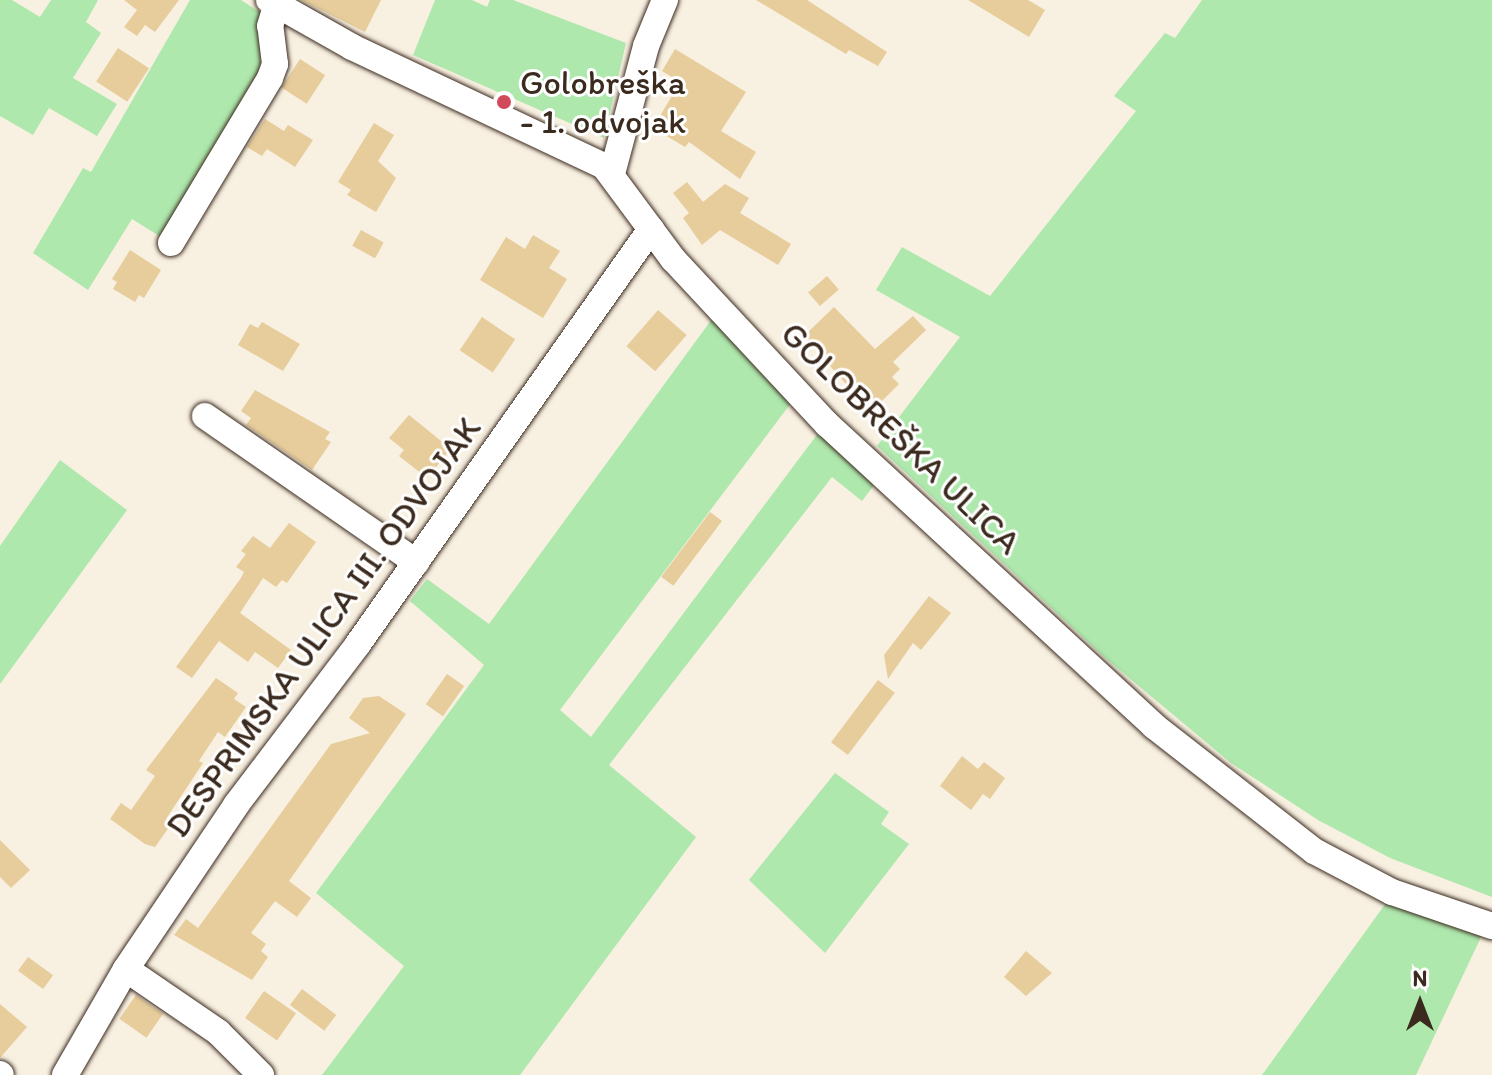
<!DOCTYPE html>
<meta charset="utf-8">
<style>
body{margin:0}
#map{position:relative;width:1492px;height:1075px;overflow:hidden;background:#f8f0e1;font-family:Itim,sans-serif}
div>[style]{position:absolute}
[style*='--x']{left:calc(var(--x)*1px);top:calc(var(--y)*1px);width:calc(var(--w)*1px);rotate:calc(var(--a)*1deg)}
.green>*{inset:0;background:#aee8ad}
.building>*{inset:0;background:#e7cd9c;transform-origin:0 0}
.roads{filter:drop-shadow(0 0 2px #3b2a1e) drop-shadow(0 0 2px #3b2a1e)}
.minor>*{height:26px;margin:-13px;padding:0 13px;transform-origin:13px;border-radius:13px;background:#fff}
.dots>*{width:22px;height:22px;translate:-50% -50%;box-sizing:border-box;border:4px solid #fff;border-radius:50%}
span{translate:-50% -50%;white-space:nowrap;text-align:center;line-height:1.15;-webkit-text-stroke:6px #fff;paint-order:stroke}
.poi-label{font-size:34px;color:#3b2a1e}
.left{translate:0 -50%;text-align:left}
.street-label{font-size:34px;color:#3b2a1e}
.north{position:absolute;left:1380px;top:963px;width:80px;height:80px;-webkit-text-stroke:6px #fff;paint-order:stroke;rotate:0deg;font-size:22px;font-weight:700;line-height:32px;text-align:center;color:#3b2a1e}
.north::after{content:'';display:block;margin:auto;width:28px;height:36px;background:#3b2a1e;clip-path:polygon(50% 0,100% 100%,50% 72%,0 100%)}
</style>
<div id="map">
<div class="green">
<i style="clip-path:polygon(0 0,12px 0,40px 17px,51px 0,98px 0,86px 22px,101px 33px,73px 78px,117px 104px,97px 136px,49px 108px,33px 135px,0 116px)"></i>
<i style="clip-path:polygon(190px 0,241px 0,267px 17px,270px 60px,164px 239px,132px 219px,88px 290px,33px 253px,83px 168px,91px 172px)"></i>
<i style="clip-path:polygon(435px 0,472px 0,487px 7px,490px 0,513px 0,626px 43px,604px 138px,413px 55px)"></i>
<i style="clip-path:polygon(1202px 0,1492px 0,1492px 897px,1390px 858px,1318px 820px,1231px 763px,1104px 657px,877px 446px,960px 337px,876px 290px,902px 247px,990px 296px,1136px 111px,1114px 96px,1165px 33px,1175px 38px)"></i>
<i style="clip-path:polygon(712px 319px,791px 403px,560px 710px,591px 737px,819px 432px,874px 485px,862px 501px,832px 477px,609px 765px,696px 837px,520px 1075px,322px 1075px,404px 966px,316px 893px,484px 665px,410px 601px,427px 579px,489px 624px)"></i>
<i style="clip-path:polygon(60px 460px,127px 510px,0 684px,0 546px)"></i>
<i style="clip-path:polygon(835px 773px,889px 812px,881px 824px,909px 844px,825px 953px,749px 880px)"></i>
<i style="clip-path:polygon(1386px 903px,1482px 935px,1416px 1075px,1262px 1075px)"></i>
</div>
<div class="building">
<i style="clip-path:polygon(124px 0,179px 0,155px 32px,145px 25px,137px 36px,124px 27px,137px 10px)"></i>
<i style="clip-path:polygon(301px 0,381px 0,365px 32px)"></i>
<i style="clip-path:polygon(756px 0,807px 0,887px 52px,878px 66px,849px 50px,846px 54px)"></i>
<i style="clip-path:polygon(968px 0,1028px 0,1045px 10px,1029px 37px)"></i>
<i style="left:118px;top:48px;width:37px;height:40px;rotate:33deg"></i>
<i style="clip-path:polygon(675px 49px,746px 92px,721px 131px,756px 152px,740px 179px,689px 142px,685px 147px,653px 128px,680px 82px,662px 71px)"></i>
<i style="left:300px;top:59px;width:30px;height:34px;rotate:33deg"></i>
<i style="clip-path:polygon(265px 119px,284px 131px,288px 125px,313px 140px,295px 167px,267px 149px,262px 156px,247px 147px)"></i>
<i style="clip-path:polygon(374px 123px,394px 135px,378px 161px,396px 178px,376px 212px,347px 195px,351px 190px,338px 182px)"></i>
<i style="clip-path:polygon(687px 182px,703px 202px,725px 184px,749px 198px,740px 213px,791px 244px,778px 265px,720px 230px,702px 245px,683px 218px,689px 213px,673px 193px)"></i>
<i style="left:361px;top:230px;width:26px;height:18px;rotate:29deg"></i>
<i style="clip-path:polygon(533px 235px,560px 251px,549px 268px,567px 279px,543px 318px,480px 280px,506px 237px,525px 249px)"></i>
<i style="clip-path:polygon(130px 250px,161px 270px,144px 298px,139px 295px,135px 302px,113px 289px,117px 282px,112px 279px)"></i>
<i style="left:827px;top:276px;width:18px;height:25px;rotate:49deg"></i>
<i style="clip-path:polygon(834px 307px,875px 349px,913px 316px,926px 330px,893px 362px,900px 369px,892px 377px,899px 384px,876px 407px,870px 401px,865px 406px,804px 336px)"></i>
<i style="left:658px;top:310px;width:38px;height:48px;rotate:41deg"></i>
<i style="left:482px;top:317px;width:40px;height:40px;rotate:34deg"></i>
<i style="clip-path:polygon(262px 322px,300px 344px,283px 371px,238px 345px,250px 324px,258px 328px)"></i>
<i style="clip-path:polygon(255px 390px,330px 432px,325px 439px,331px 442px,312px 470px,246px 425px,251px 418px,241px 411px)"></i>
<i style="clip-path:polygon(409px 415px,451px 449px,427px 478px,399px 456px,404px 450px,389px 438px)"></i>
<i style="left:710px;top:512px;width:15px;height:81px;rotate:37deg"></i>
<i style="clip-path:polygon(289px 523px,316px 542px,287px 583px,282px 580px,276px 587px,263px 578px,240px 613px,291px 650px,278px 668px,255px 652px,248px 662px,219px 641px,192px 678px,176px 667px,241px 578px,244px 572px,236px 567px,246px 554px,241px 551px,253px 536px,270px 548px)"></i>
<i style="clip-path:polygon(929px 596px,951px 613px,921px 650px,913px 643px,888px 679px,884px 655px)"></i>
<i style="left:447px;top:674px;width:21px;height:37px;rotate:35deg"></i>
<i style="clip-path:polygon(216px 678px,238px 693px,234px 699px,246px 707px,225px 737px,218px 732px,199px 761px,203px 763px,166px 819px,172px 823px,155px 847px,145px 844px,110px 819px,121px 803px,131px 810px,155px 776px,146px 770px)"></i>
<i style="left:878px;top:680px;width:21px;height:78px;rotate:37deg"></i>
<i style="clip-path:polygon(379px 696px,406px 714px,289px 881px,311px 898px,297px 917px,275px 901px,251px 933px,266px 944px,261px 951px,268px 957px,252px 980px,174px 935px,186px 919px,198px 928px,331px 744px,370px 733px,349px 718px,363px 698px)"></i>
<i style="clip-path:polygon(962px 756px,978px 769px,984px 762px,1005px 778px,990px 799px,983px 794px,971px 810px,940px 786px)"></i>
<i style="clip-path:polygon(0 840px,30px 870px,11px 888px,0 877px)"></i>
<i style="clip-path:polygon(1026px 951px,1052px 973px,1026px 996px,1004px 977px)"></i>
<i style="left:28px;top:957px;width:31px;height:17px;rotate:36deg"></i>
<i style="left:302px;top:989px;width:43px;height:20px;rotate:37deg"></i>
<i style="left:264px;top:991px;width:39px;height:33px;rotate:35deg"></i>
<i style="left:136px;top:995px;width:33px;height:29px;rotate:35deg"></i>
<i style="clip-path:polygon(0 1004px,27px 1027px,0 1058px)"></i>
</div>
<div class="roads">
<div class="minor">
<i style="--x:269;--y:0;--w:95;--a:29.5"></i>
<i style="--x:352;--y:47;--w:279;--a:25.3"></i>
<i style="--x:604;--y:166;--w:116;--a:53.4"></i>
<i style="--x:673;--y:259;--w:226;--a:47"></i>
<i style="--x:827;--y:424;--w:445;--a:42.7"></i>
<i style="--x:1154;--y:726;--w:203;--a:38"></i>
<i style="--x:1314;--y:851;--w:88;--a:27.7"></i>
<i style="--x:1392;--y:892;--w:106;--a:18.8"></i>
<i style="--x:612;--y:174;--w:132;--a:-75.1"></i>
<i style="--x:646;--y:46;--w:50;--a:-67.6"></i>
<i style="--x:171;--y:243;--w:192;--a:-59"></i>
<i style="--x:270;--y:78;--w:15;--a:-70"></i>
<i style="--x:275;--y:64;--w:38;--a:-97"></i>
<i style="--x:270;--y:26;--w:21;--a:-73"></i>
<i style="--x:205;--y:416;--w:257;--a:34.7"></i>
<i style="--x:126;--y:969;--w:112;--a:34.4"></i>
<i style="--x:218;--y:1032;--w:61;--a:45"></i>
<i style="--x:0;--y:1074;--w:1;--a:45"></i>
<i style="--x:65;--y:1075;--w:122;--a:-60.1"></i>
<i style="--x:126;--y:969;--w:197;--a:-56.1"></i>
<i style="--x:236;--y:805;--w:202;--a:-52.8"></i>
<i style="--x:358;--y:644;--w:508;--a:-54.78"></i>
</div>
</div>
<div class="dots">
<i style="left:504px;top:102px;background:#d1495b"></i>
</div>
<div class="poi-label">
<span class="left" style="left:520px;top:102px">Golobreška<br>- 1. odvojak</span>
</div>
<div class="street-label">
<span style="left:901px;top:438px;rotate:44deg">GOLOBREŠKA ULICA</span>
<span style="left:323px;top:627px;rotate:-54deg">DESPRIMSKA ULICA III. ODVOJAK</span>
</div>
<div class="north">N</div>
</div>
